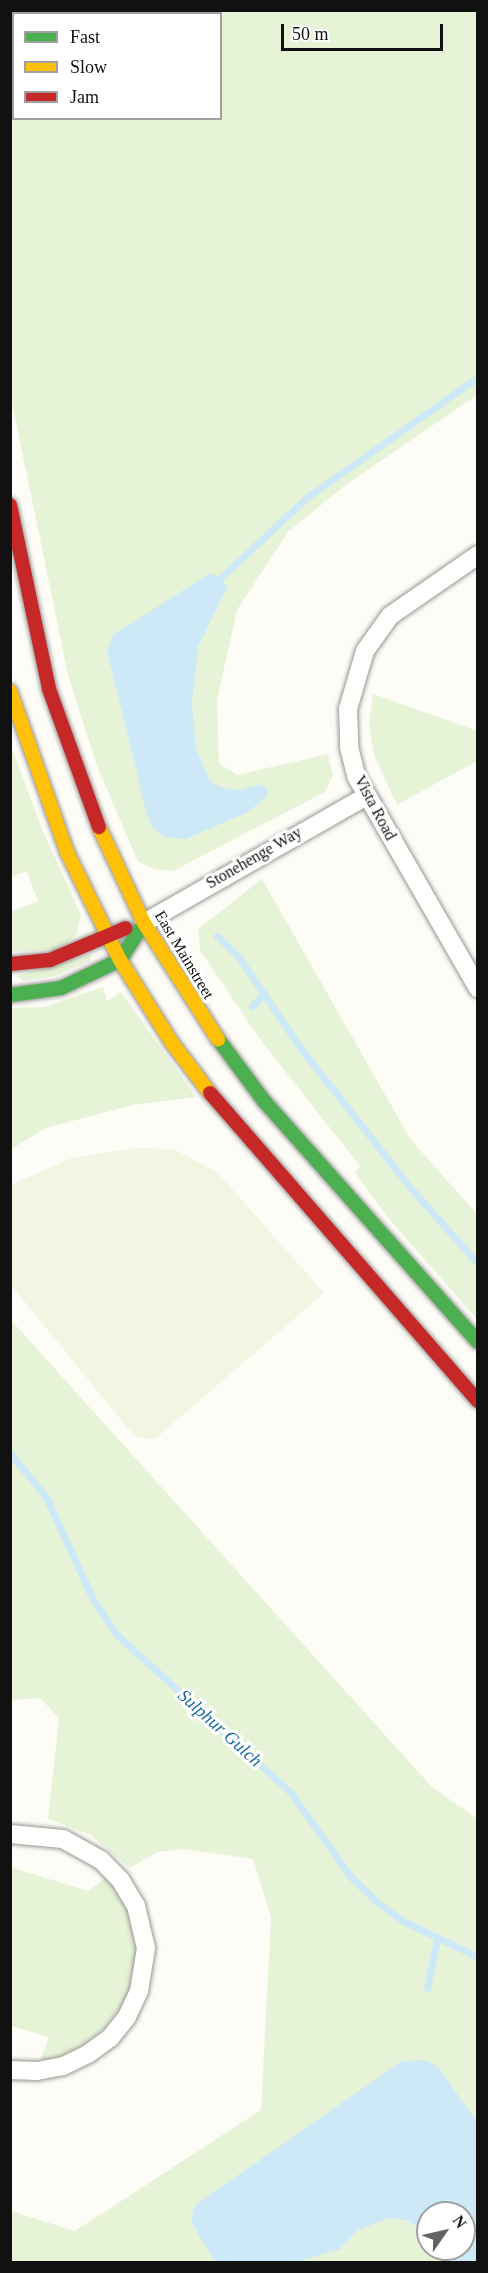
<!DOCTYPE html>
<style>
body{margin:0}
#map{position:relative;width:488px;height:2273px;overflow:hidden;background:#fdfcf7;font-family:"Times New Roman",serif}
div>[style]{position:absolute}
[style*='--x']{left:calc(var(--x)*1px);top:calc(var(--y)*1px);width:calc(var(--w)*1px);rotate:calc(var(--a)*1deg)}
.green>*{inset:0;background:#e7f3d7}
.pitch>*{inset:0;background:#f0f6e1}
.water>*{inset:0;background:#cde8f7}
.stream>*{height:7px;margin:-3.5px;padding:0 3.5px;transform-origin:3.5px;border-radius:3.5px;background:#cde8f7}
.roads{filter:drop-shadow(0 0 2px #979795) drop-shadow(0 0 2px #979795)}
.street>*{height:18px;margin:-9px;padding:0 9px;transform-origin:9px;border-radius:9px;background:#fffffe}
.fast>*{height:14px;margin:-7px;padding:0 7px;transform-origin:7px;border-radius:7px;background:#4caf50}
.slow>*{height:14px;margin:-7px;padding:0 7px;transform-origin:7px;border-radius:7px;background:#ffc107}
.jam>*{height:14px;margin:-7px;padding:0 7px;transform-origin:7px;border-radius:7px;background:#c62828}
span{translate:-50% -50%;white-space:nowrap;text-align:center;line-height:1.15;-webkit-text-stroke:6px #fff;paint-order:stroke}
.street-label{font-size:16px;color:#111}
.water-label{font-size:18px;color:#1768a6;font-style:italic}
.frame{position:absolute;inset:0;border:12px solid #111;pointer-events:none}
.legend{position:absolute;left:12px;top:12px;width:210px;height:108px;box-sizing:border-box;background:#fff;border:2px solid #a0a0a0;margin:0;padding:8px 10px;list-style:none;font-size:18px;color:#111}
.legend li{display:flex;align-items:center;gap:12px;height:30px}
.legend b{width:30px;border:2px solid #a0a0a0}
.north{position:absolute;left:416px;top:2201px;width:60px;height:60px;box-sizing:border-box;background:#fff;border:2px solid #a0a0a0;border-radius:50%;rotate:56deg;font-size:16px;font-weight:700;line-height:24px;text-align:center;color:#111}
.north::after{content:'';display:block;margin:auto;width:21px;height:27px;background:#646362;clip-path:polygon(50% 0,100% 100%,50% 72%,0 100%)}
.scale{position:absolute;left:281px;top:24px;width:162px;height:27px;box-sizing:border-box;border:3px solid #111;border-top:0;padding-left:8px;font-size:18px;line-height:21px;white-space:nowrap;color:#111;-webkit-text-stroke:4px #fff;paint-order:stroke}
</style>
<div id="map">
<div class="green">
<i style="clip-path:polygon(evenodd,10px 11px,477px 11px,477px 395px,347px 484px,288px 532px,237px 610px,217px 700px,219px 763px,237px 775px,328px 754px,333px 775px,325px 792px,173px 871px,155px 869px,138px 862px,97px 766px,68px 675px,11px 398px,10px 11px,14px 14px,220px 14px,220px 118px,14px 118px,14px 14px)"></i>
<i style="clip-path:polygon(373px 694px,475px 730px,477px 727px,477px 761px,397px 805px,374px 755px,369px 724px)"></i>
<i style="clip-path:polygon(10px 743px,42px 829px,81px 915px,76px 936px,58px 949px,11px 952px,11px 912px,38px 901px,27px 871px,11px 877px)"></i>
<i style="clip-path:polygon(262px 879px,411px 1140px,477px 1214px,477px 1319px,388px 1218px,355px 1173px,360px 1166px,259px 1038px,200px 950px,198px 929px)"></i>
<i style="clip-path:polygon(91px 954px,90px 961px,55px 976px,23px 981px,17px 976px)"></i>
<i style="clip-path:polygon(103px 987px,107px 1001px,121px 992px,196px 1097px,133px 1105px,46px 1128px,11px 1149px,11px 1008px,44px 1007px)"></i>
<i style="clip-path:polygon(evenodd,10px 1319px,431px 1786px,477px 1819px,477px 2262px,11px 2262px,11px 2211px,75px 2231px,261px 2110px,271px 1917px,253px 1859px,183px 1849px,157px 1852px,130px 1868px,91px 1835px,48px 1819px,59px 1718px,40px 1698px,11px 1700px,10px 1319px,428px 2213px,464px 2213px,464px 2249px,428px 2249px,428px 2213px)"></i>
<i style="clip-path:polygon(10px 1867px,88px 1891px,107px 1877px,131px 1915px,137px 1949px,129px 1996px,105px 2028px,75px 2052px,47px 2062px,41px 2059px,49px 2037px,11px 2026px)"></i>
</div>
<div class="pitch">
<i style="clip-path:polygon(136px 1148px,174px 1149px,218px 1173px,324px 1293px,155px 1439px,135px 1437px,11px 1285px,11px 1185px,72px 1158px)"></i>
</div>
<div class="water">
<i style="clip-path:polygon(210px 573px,221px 578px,227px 587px,198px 647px,192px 703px,196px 748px,210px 781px,223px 788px,240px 790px,260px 784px,267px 789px,267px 796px,248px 812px,186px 839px,165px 837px,152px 827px,147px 815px,107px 651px,113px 635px)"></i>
<i style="clip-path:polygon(425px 2060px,438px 2067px,477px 2122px,477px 2262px,453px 2262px,444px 2249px,464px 2249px,464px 2213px,428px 2213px,428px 2233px,406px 2220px,389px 2218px,358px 2230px,340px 2249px,297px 2262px,217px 2262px,212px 2257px,191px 2221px,195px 2205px,402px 2061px)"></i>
</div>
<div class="stream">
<i style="--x:215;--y:583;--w:125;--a:-43"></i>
<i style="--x:306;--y:498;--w:210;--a:-35.1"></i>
<i style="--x:217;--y:936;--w:29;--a:44"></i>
<i style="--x:238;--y:956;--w:114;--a:55.8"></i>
<i style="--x:302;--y:1050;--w:173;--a:51.8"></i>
<i style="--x:409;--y:1186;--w:104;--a:48.5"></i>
<i style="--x:252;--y:1006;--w:18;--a:-47"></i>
<i style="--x:10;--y:1453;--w:57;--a:50.7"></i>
<i style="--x:46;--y:1497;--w:112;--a:65.3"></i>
<i style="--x:93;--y:1599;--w:43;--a:56.3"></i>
<i style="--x:117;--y:1635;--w:235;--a:42.2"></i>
<i style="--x:291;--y:1793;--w:103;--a:54.5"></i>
<i style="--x:351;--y:1877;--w:37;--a:44"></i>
<i style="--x:378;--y:1903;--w:31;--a:36"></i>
<i style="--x:403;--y:1921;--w:83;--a:25.6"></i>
<i style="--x:427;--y:1988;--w:50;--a:-78.5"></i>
</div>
<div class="roads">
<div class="street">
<i style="--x:478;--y:555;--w:107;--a:145.3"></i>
<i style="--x:390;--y:616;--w:43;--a:125.5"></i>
<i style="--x:365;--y:651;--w:60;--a:106.3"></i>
<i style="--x:348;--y:709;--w:38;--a:88"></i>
<i style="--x:349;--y:747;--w:30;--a:76"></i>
<i style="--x:356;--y:776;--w:245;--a:60.1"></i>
<i style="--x:144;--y:923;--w:257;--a:-29.7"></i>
<i style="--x:10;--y:1834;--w:53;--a:5.4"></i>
<i style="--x:63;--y:1839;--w:43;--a:28.9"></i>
<i style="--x:101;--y:1860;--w:29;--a:46"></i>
<i style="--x:121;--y:1881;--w:29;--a:59"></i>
<i style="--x:136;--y:1906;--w:43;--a:76.6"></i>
<i style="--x:146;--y:1948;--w:44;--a:99.2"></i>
<i style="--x:139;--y:1991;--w:29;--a:115"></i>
<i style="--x:127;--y:2017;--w:27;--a:129"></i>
<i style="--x:110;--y:2038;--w:27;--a:144"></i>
<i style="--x:88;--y:2054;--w:28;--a:154"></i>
<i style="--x:63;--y:2066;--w:26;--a:169"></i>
<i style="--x:37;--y:2071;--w:27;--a:-178"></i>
</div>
<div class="fast">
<i style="--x:10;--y:995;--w:51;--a:-7.8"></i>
<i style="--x:61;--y:988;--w:65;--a:-25.4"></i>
<i style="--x:120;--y:960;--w:44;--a:-57"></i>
<i style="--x:218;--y:1039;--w:77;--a:53.4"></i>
<i style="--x:264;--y:1101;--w:322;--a:48.4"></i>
</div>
<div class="slow">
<i style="--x:10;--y:691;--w:171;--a:70.5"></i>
<i style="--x:67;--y:852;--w:120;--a:63.9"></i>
<i style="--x:120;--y:960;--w:98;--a:57.9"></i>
<i style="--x:172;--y:1043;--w:63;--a:52.8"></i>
<i style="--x:99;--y:827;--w:106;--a:64.9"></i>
<i style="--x:144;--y:923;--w:138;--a:57.5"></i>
</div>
<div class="jam">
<i style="--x:10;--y:505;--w:188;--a:78"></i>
<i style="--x:49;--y:689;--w:147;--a:70.1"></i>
<i style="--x:10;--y:964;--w:40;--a:-5.7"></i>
<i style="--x:50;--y:960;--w:82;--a:-22.8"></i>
<i style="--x:210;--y:1093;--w:408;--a:49"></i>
</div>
</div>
<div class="street-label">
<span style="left:375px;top:808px;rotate:62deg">Vista Road</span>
<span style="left:254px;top:858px;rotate:-30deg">Stonehenge Way</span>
<span style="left:184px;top:955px;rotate:59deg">East Mainstreet</span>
</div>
<div class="water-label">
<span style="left:220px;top:1728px;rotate:42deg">Sulphur Gulch</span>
</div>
<div class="frame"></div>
<ul class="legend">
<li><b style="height:8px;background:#4caf50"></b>Fast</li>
<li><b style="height:8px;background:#ffc107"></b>Slow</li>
<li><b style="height:8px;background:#c62828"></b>Jam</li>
</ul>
<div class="north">N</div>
<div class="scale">50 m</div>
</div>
